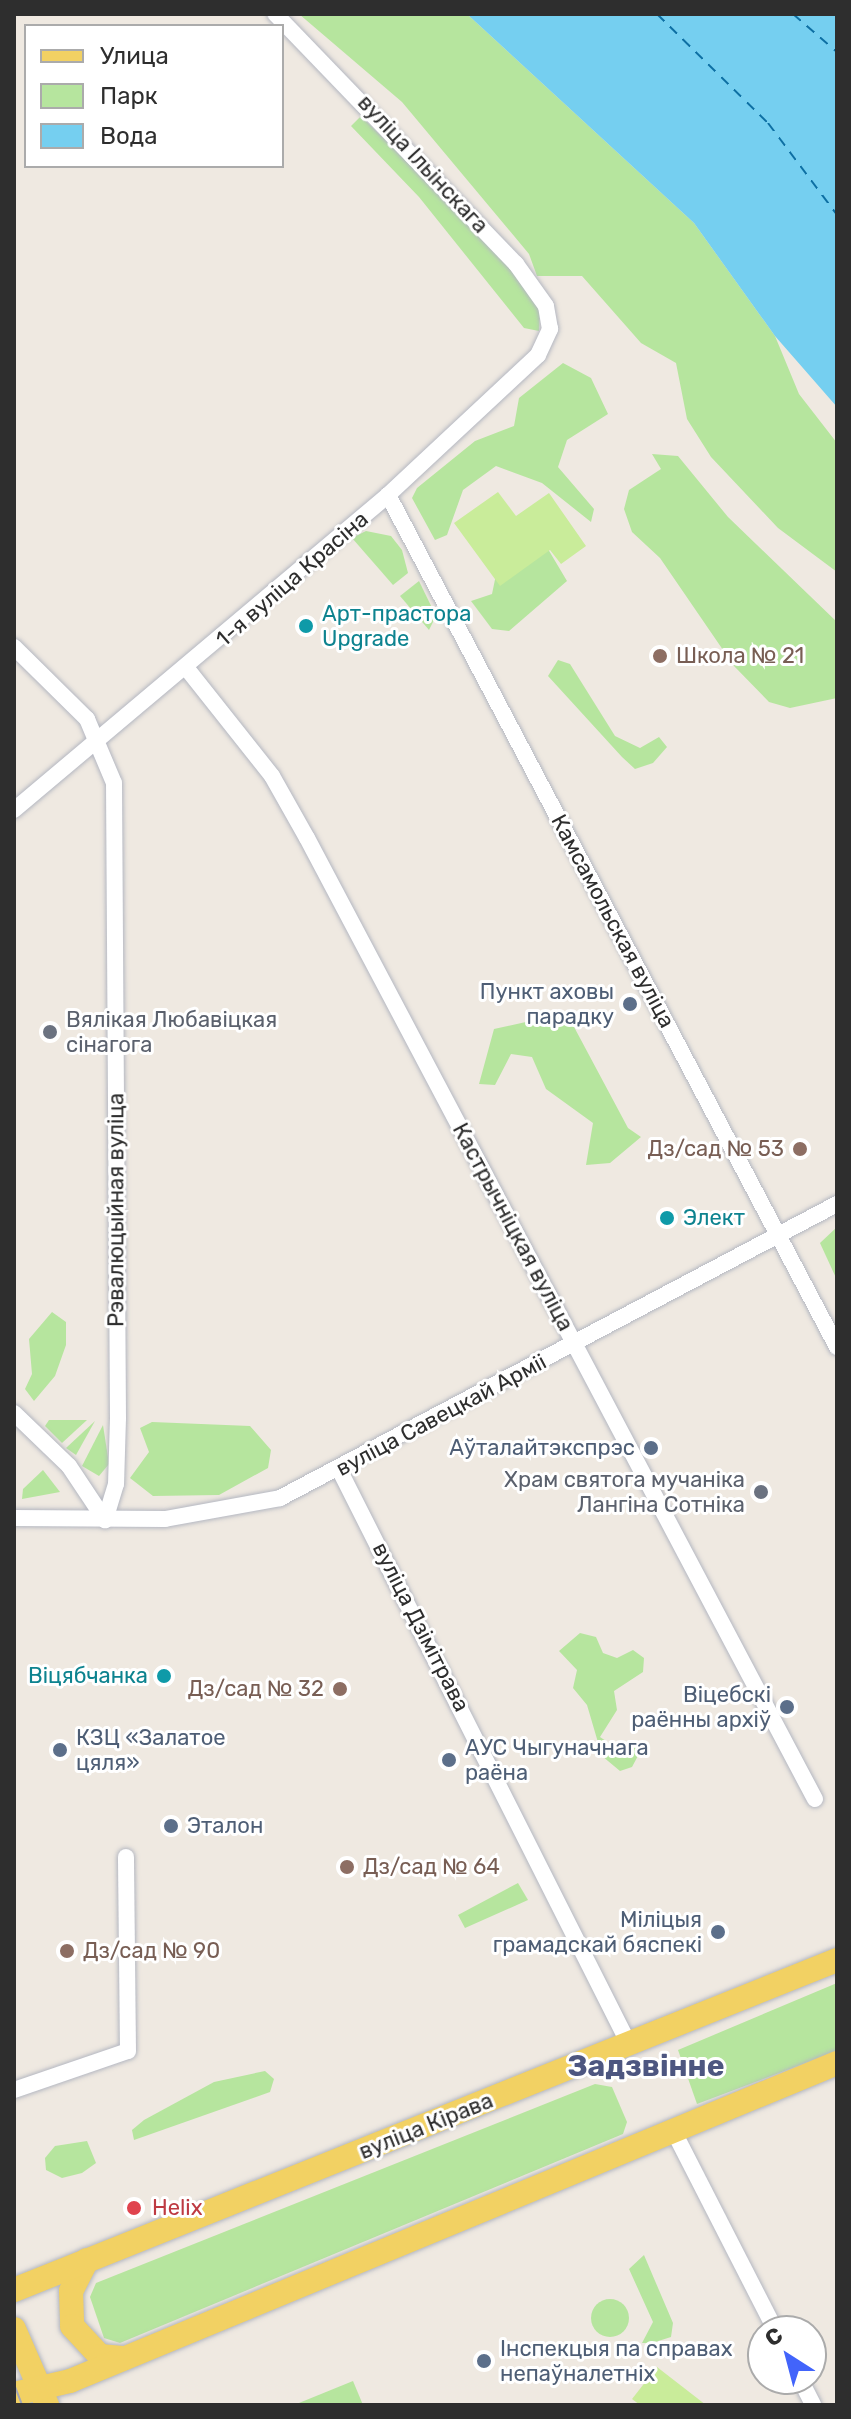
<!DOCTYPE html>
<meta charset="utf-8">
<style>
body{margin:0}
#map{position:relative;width:851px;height:2419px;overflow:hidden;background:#efe9e1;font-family:Rubik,sans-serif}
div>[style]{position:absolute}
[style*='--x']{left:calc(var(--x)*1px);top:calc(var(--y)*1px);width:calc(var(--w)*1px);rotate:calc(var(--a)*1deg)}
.green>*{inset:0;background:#b6e59e}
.round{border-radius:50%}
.pitch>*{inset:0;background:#c9ec9a}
.water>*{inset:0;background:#75cff0}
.ferry>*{height:2px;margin-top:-1px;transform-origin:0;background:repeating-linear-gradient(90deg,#0d6fa3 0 10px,transparent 0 18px)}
.roads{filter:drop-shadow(0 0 2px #b4b7c1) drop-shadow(0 0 2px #b4b7c1)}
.minor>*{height:16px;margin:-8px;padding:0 8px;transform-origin:8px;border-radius:8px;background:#fff}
.primary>*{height:24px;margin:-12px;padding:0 12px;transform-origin:12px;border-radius:12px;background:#f2d163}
.tram>*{height:2px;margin:-1px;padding:0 1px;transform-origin:1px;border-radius:1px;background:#a3a6b8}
.dots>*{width:22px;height:22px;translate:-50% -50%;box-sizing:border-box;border:4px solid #fff;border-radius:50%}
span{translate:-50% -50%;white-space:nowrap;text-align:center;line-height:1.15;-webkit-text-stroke:6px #fff;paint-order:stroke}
.street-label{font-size:22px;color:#2e2e2e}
.culture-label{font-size:22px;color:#0d838f}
.left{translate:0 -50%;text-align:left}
.right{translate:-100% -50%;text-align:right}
.education-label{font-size:22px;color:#785e54}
.service-label{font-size:22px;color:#4e5e75}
.worship-label{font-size:22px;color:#5b616d}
.health-label{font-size:22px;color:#be3a42}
.district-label{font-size:30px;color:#4d5680;font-weight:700}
.frame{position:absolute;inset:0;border:16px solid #2e2e2e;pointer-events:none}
.legend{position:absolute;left:24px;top:24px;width:260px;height:144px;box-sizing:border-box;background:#fff;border:2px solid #ababab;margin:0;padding:10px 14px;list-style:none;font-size:24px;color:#2e2e2e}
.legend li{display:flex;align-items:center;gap:16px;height:40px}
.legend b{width:40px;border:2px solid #ababab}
.north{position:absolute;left:747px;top:2315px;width:80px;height:80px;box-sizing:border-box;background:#fff;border:2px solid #ababab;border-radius:50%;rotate:324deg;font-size:22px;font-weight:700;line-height:32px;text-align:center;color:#2e2e2e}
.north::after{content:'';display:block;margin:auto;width:28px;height:36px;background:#4264fb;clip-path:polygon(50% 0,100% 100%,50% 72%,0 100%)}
</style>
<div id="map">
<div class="green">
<i style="clip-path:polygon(299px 14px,467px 14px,694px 223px,775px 336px,799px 394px,837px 443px,837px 572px,778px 528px,711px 457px,687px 419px,676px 363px,641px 343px,582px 276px,537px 276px,529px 254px,402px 102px)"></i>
<i style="clip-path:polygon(361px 116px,513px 268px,540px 309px,539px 331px,524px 328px,419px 197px,351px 126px)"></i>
<i style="clip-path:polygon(563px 363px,591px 378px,608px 414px,567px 440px,558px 467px,594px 509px,591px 522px,542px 483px,496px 466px,463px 490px,447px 535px,435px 540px,412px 498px,417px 488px,475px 441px,514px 426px,519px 398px)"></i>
<i style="clip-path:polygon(652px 454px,678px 456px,728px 517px,837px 622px,837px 698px,790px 708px,769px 702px,734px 666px,660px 558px,632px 532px,624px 509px,629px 490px,661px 469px)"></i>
<i style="clip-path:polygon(366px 531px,391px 536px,402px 550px,408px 573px,393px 585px,352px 538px)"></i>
<i style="clip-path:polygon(545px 544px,567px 581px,509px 631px,492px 629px,471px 601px,492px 594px,498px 565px)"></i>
<i style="clip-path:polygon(419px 581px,436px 616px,429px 630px,400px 596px)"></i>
<i style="clip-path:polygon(558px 660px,570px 664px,615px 736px,640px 748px,659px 737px,667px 747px,653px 763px,635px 769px,622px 757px,548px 676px)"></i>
<i style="clip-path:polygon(557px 1015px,573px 1025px,628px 1128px,641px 1137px,610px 1163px,586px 1165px,593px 1123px,546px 1089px,532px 1057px,511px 1054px,495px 1085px,479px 1084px,494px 1029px)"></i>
<i style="clip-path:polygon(837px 1227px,837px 1280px,820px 1243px)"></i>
<i style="clip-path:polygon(52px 1312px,66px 1322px,66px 1345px,55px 1376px,34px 1401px,25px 1389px,32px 1374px,29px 1339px)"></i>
<i style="clip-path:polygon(49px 1420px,87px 1420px,62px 1443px,45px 1426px)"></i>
<i style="clip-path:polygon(95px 1421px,76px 1455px,66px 1448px)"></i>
<i style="clip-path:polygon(152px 1422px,250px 1426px,271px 1450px,268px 1468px,219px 1495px,153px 1496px,130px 1478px,149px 1452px,140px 1428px)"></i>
<i style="clip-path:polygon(103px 1425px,109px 1464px,99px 1476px,82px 1466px)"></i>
<i style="clip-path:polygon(43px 1470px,60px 1492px,22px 1499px,23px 1489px)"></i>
<i style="clip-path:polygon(580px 1633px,596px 1637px,603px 1653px,617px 1658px,633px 1650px,644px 1658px,643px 1672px,614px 1691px,617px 1710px,600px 1737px,612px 1745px,634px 1740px,640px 1752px,632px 1767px,620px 1771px,602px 1756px,587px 1705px,573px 1688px,577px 1670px,559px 1651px)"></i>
<i style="clip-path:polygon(518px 1883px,528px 1900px,465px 1928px,458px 1915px)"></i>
<i style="clip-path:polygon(837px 1983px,837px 2051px,697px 2104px,678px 2050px)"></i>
<i style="clip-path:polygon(265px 2071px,274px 2079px,270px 2092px,134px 2140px,132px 2130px,144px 2120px,214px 2082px)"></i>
<i style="clip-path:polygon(595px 2084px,612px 2087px,627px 2122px,623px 2134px,120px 2343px,104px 2338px,90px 2297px,96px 2283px)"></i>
<i style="clip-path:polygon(87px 2141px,96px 2163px,82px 2173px,62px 2178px,46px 2170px,45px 2158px,55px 2146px)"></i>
<i style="clip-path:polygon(644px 2255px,673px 2323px,671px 2337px,652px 2343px,642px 2343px,653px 2322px,629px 2269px)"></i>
<i class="round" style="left:591px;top:2299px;width:38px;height:38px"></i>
<i style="clip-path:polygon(353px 2381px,363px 2405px,294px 2405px)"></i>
</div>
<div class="pitch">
<i style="clip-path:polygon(498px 492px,516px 516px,549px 493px,586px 546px,561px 564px,550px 550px,500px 586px,454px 523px)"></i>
<i style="clip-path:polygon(657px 2367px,706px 2405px,640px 2405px,632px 2399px)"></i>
</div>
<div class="water">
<i style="clip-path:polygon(467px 14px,837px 14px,837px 407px,775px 336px,694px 223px)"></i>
</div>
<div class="ferry">
<i style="--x:657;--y:14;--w:156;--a:44.5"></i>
<i style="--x:768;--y:123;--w:115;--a:53.1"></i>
<i style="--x:793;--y:14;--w:58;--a:40.8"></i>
</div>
<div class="roads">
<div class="minor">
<i style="--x:388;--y:495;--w:963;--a:62.21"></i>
<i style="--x:14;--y:647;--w:103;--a:44.6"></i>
<i style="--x:87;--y:719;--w:69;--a:67.1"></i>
<i style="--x:114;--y:783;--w:635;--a:89.64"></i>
<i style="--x:118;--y:1418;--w:66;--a:91.7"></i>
<i style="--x:116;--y:1484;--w:38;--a:107"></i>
<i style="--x:188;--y:670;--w:135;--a:51.6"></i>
<i style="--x:272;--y:776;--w:71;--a:60.6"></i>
<i style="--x:307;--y:838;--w:1087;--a:62.14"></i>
<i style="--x:14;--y:810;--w:489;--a:-40.1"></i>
<i style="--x:388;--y:495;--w:205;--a:-43"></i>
<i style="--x:538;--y:355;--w:29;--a:-65"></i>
<i style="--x:550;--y:329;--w:23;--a:-100"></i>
<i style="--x:546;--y:306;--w:52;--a:-125.5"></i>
<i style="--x:516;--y:264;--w:347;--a:-133.9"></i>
<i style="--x:14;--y:1413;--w:76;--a:43.9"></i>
<i style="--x:69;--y:1466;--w:65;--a:56.3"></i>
<i style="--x:339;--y:1469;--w:644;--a:63.24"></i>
<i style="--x:14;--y:1518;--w:151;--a:0.4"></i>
<i style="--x:165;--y:1519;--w:117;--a:-10.3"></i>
<i style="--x:280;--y:1498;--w:630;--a:-27.83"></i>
<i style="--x:14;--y:2090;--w:120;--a:-18.9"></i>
<i style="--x:128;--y:2051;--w:194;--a:-90.6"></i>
<i style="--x:672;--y:2128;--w:228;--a:62.9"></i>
<i style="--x:800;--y:2379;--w:29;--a:63"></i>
</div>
<div class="primary">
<i style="--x:87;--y:2260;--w:35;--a:117"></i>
<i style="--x:71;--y:2291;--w:35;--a:88"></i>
<i style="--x:72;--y:2326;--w:41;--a:47"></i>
<i style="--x:100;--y:2356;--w:25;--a:5"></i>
<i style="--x:14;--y:2290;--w:887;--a:-21.85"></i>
<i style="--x:14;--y:2329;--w:83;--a:66.5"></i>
<i style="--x:14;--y:2394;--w:57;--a:-13.1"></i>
<i style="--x:70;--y:2381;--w:830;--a:-22.52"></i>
</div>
</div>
<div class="tram">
<i style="--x:14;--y:2384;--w:22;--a:69"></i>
</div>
<div class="dots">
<i style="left:306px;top:626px;background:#0f9aa8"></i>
<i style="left:660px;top:656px;background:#8d6e63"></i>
<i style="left:630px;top:1004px;background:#5c6f8a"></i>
<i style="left:50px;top:1032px;background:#6b7280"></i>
<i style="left:800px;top:1149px;background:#8d6e63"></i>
<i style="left:667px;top:1218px;background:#0f9aa8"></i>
<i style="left:651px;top:1448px;background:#5c6f8a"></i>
<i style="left:761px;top:1492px;background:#6b7280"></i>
<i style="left:164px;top:1676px;background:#0f9aa8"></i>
<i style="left:340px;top:1689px;background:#8d6e63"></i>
<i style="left:787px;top:1707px;background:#5c6f8a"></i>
<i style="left:60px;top:1750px;background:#5c6f8a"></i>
<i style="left:449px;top:1760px;background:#5c6f8a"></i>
<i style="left:171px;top:1826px;background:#5c6f8a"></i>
<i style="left:347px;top:1867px;background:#8d6e63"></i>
<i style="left:718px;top:1932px;background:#5c6f8a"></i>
<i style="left:67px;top:1951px;background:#8d6e63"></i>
<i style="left:134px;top:2208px;background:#e0444e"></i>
<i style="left:484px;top:2361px;background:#5c6f8a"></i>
</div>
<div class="street-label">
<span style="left:423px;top:164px;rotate:47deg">вуліца Ільінскага</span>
<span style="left:292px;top:579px;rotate:-41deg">1-я вуліца Красіна</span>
<span style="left:613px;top:921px;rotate:62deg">Камсамольская вуліца</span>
<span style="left:116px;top:1210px;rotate:-90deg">Рэвалюцыйная вуліца</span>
<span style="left:513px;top:1227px;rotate:62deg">Кастрычніцкая вуліца</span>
<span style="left:441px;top:1415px;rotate:-28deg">вуліца Савецкай Арміі</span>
<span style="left:421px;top:1627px;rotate:63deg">вуліца Дзімітрава</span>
<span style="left:426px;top:2126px;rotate:-22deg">вуліца Кірава</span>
</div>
<div class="culture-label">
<span class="left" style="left:322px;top:626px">Арт-прастора<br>Upgrade</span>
<span class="left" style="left:683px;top:1218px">Элект</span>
<span class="right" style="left:148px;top:1676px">Віцябчанка</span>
</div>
<div class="education-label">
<span class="left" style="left:676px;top:656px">Школа № 21</span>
<span class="right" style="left:784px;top:1149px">Дз/сад № 53</span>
<span class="right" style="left:324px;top:1689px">Дз/сад № 32</span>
<span class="left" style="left:363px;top:1867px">Дз/сад № 64</span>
<span class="left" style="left:83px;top:1951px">Дз/сад № 90</span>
</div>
<div class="service-label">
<span class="right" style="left:614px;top:1004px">Пункт аховы<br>парадку</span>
<span class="right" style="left:635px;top:1448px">Аўталайтэкспрэс</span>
<span class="right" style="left:771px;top:1707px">Віцебскі<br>раённы архіў</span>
<span class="left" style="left:76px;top:1750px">КЗЦ «Залатое<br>цяля»</span>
<span class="left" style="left:465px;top:1760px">АУС Чыгуначнага<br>раёна</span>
<span class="left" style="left:187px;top:1826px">Эталон</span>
<span class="right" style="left:702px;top:1932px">Міліцыя<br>грамадскай бяспекі</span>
<span class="left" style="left:500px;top:2361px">Інспекцыя па справах<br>непаўналетніх</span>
</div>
<div class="worship-label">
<span class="left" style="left:66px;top:1032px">Вялікая Любавіцкая<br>сінагога</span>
<span class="right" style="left:745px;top:1492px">Храм святога мучаніка<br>Лангіна Сотніка</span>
</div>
<div class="health-label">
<span class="left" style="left:152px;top:2208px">Helix</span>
</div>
<div class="district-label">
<span style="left:646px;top:2066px">Задзвінне</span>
</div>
<div class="frame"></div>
<ul class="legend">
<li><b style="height:10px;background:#f2d163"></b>Улица</li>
<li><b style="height:22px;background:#b6e59e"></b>Парк</li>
<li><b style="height:22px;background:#75cff0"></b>Вода</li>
</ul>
<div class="north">С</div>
</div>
